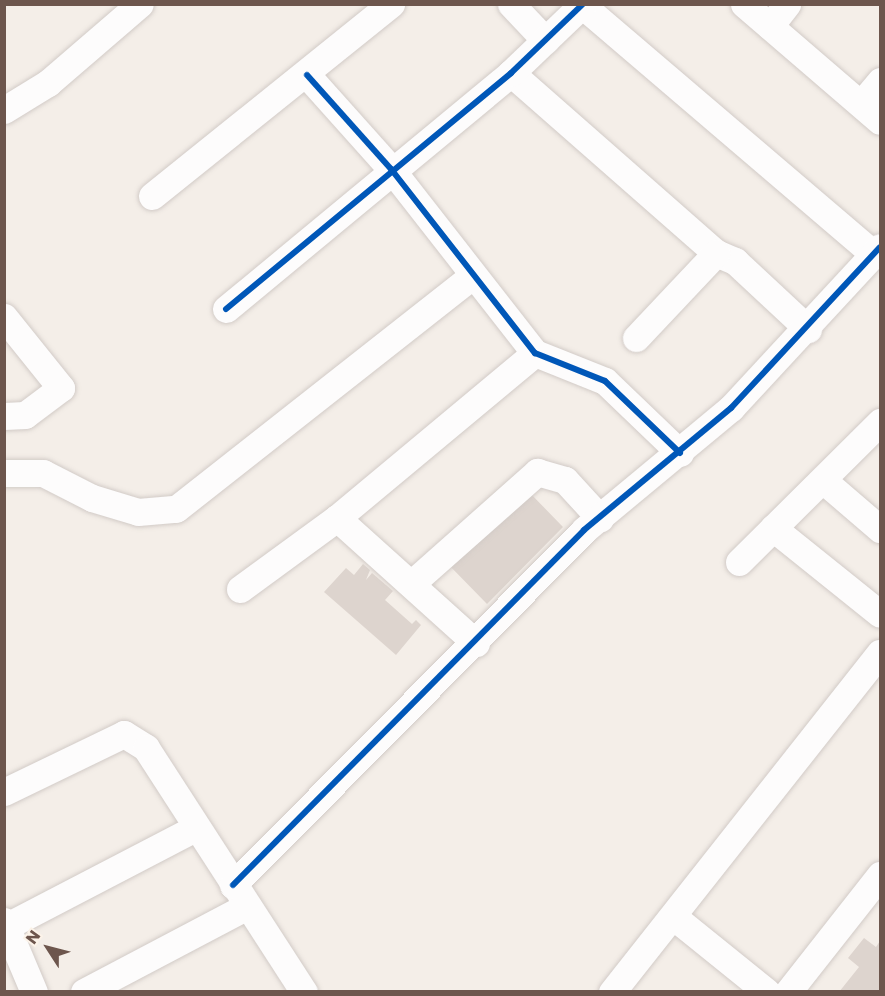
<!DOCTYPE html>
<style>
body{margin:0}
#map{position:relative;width:885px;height:996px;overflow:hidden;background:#f4eee8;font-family:Poppins,sans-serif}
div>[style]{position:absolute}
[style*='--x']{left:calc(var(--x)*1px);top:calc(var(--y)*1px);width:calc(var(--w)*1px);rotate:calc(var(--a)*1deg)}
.building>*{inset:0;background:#ddd4ce}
.roads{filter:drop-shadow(0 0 2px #d2cbc7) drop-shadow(0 0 2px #d2cbc7)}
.minor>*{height:27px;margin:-13.5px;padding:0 13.5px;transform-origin:13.5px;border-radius:13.5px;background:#fdfcfc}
.cycleway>*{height:6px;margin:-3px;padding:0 3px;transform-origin:3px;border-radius:3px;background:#0057b8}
span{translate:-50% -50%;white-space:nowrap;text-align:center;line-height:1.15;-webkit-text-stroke:6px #fcf3e9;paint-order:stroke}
.frame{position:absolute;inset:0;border:6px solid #6d564d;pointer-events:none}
.north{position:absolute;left:18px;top:918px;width:60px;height:60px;-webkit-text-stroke:4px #fcf3e9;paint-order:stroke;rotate:306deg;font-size:16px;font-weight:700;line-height:24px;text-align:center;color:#6d564d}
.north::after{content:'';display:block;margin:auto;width:21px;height:27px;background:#6d564d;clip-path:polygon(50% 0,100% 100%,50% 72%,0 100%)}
</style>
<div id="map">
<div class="building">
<i style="clip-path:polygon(529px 492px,563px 527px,487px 604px,445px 561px,472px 533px,480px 541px)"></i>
<i style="clip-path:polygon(363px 564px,370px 570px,366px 580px,372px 573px,393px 591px,385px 600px,412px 624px,416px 620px,421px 625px,396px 655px,324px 592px,346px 568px,354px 575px)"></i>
<i style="clip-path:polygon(864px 938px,876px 947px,880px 941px,880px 992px,839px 992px,859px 967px,848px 958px)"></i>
</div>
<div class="roads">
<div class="minor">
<i style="--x:511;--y:4;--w:50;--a:46.6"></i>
<i style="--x:744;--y:4;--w:179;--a:40.7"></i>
<i style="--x:582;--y:5;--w:384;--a:40.5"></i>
<i style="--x:770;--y:26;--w:28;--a:-52"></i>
<i style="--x:511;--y:73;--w:273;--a:41.3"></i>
<i style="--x:716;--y:253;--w:21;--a:23"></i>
<i style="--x:735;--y:261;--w:100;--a:43"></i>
<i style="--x:307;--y:75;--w:126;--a:48.2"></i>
<i style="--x:391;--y:169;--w:234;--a:52"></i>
<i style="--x:535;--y:353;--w:75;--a:21.8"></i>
<i style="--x:605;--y:381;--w:104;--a:43.8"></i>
<i style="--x:861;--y:104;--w:30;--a:-50"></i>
<i style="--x:4;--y:110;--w:52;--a:-31.5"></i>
<i style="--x:48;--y:83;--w:121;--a:-40.7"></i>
<i style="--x:152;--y:196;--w:307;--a:-38.8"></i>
<i style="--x:226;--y:309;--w:370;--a:-39.6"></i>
<i style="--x:511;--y:73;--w:100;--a:-43.8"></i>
<i style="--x:4;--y:317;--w:91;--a:51.2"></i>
<i style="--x:61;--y:388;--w:45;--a:143.1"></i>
<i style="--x:25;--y:415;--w:21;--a:177"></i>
<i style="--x:636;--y:338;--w:117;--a:-46.7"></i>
<i style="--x:4;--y:473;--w:39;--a:0"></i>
<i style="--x:43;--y:473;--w:55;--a:27"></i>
<i style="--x:92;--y:498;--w:48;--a:16.9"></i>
<i style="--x:138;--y:512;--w:38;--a:-5"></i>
<i style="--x:176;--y:509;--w:378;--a:-38.2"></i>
<i style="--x:824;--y:481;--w:74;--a:40.6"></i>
<i style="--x:337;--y:518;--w:187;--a:42"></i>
<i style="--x:773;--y:528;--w:137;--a:38.8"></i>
<i style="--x:739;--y:562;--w:199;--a:-44.8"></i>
<i style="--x:411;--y:584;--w:169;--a:-41.6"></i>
<i style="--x:537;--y:472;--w:29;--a:16"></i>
<i style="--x:565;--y:480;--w:52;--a:47.4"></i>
<i style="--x:240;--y:589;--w:120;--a:-36.2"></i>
<i style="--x:337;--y:518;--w:258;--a:-39.8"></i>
<i style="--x:4;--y:792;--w:133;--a:-25.8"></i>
<i style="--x:124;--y:734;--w:26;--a:32"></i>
<i style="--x:146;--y:748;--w:291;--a:57.1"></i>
<i style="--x:233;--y:885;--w:499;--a:-45.3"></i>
<i style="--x:584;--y:530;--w:191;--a:-39.7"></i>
<i style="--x:731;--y:408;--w:219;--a:-47.2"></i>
<i style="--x:674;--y:917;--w:119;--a:38.9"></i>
<i style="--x:4;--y:921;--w:77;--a:67.1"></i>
<i style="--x:7;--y:926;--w:212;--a:-27.5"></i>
<i style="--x:84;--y:992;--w:184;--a:-27.8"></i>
<i style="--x:612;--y:992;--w:432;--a:-51.7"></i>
<i style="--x:788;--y:992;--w:149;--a:-51.8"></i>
</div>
</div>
<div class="cycleway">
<i style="--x:307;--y:75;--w:126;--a:48.2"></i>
<i style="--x:391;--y:169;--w:234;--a:52"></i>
<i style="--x:535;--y:353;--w:75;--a:21.8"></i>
<i style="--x:605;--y:381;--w:104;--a:43.8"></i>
<i style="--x:226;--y:309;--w:370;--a:-39.6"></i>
<i style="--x:511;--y:73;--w:100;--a:-43.8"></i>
<i style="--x:233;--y:885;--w:499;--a:-45.3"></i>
<i style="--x:584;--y:530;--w:191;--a:-39.7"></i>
<i style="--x:731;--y:408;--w:219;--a:-47.2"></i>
</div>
<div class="frame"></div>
<div class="north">N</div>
</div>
